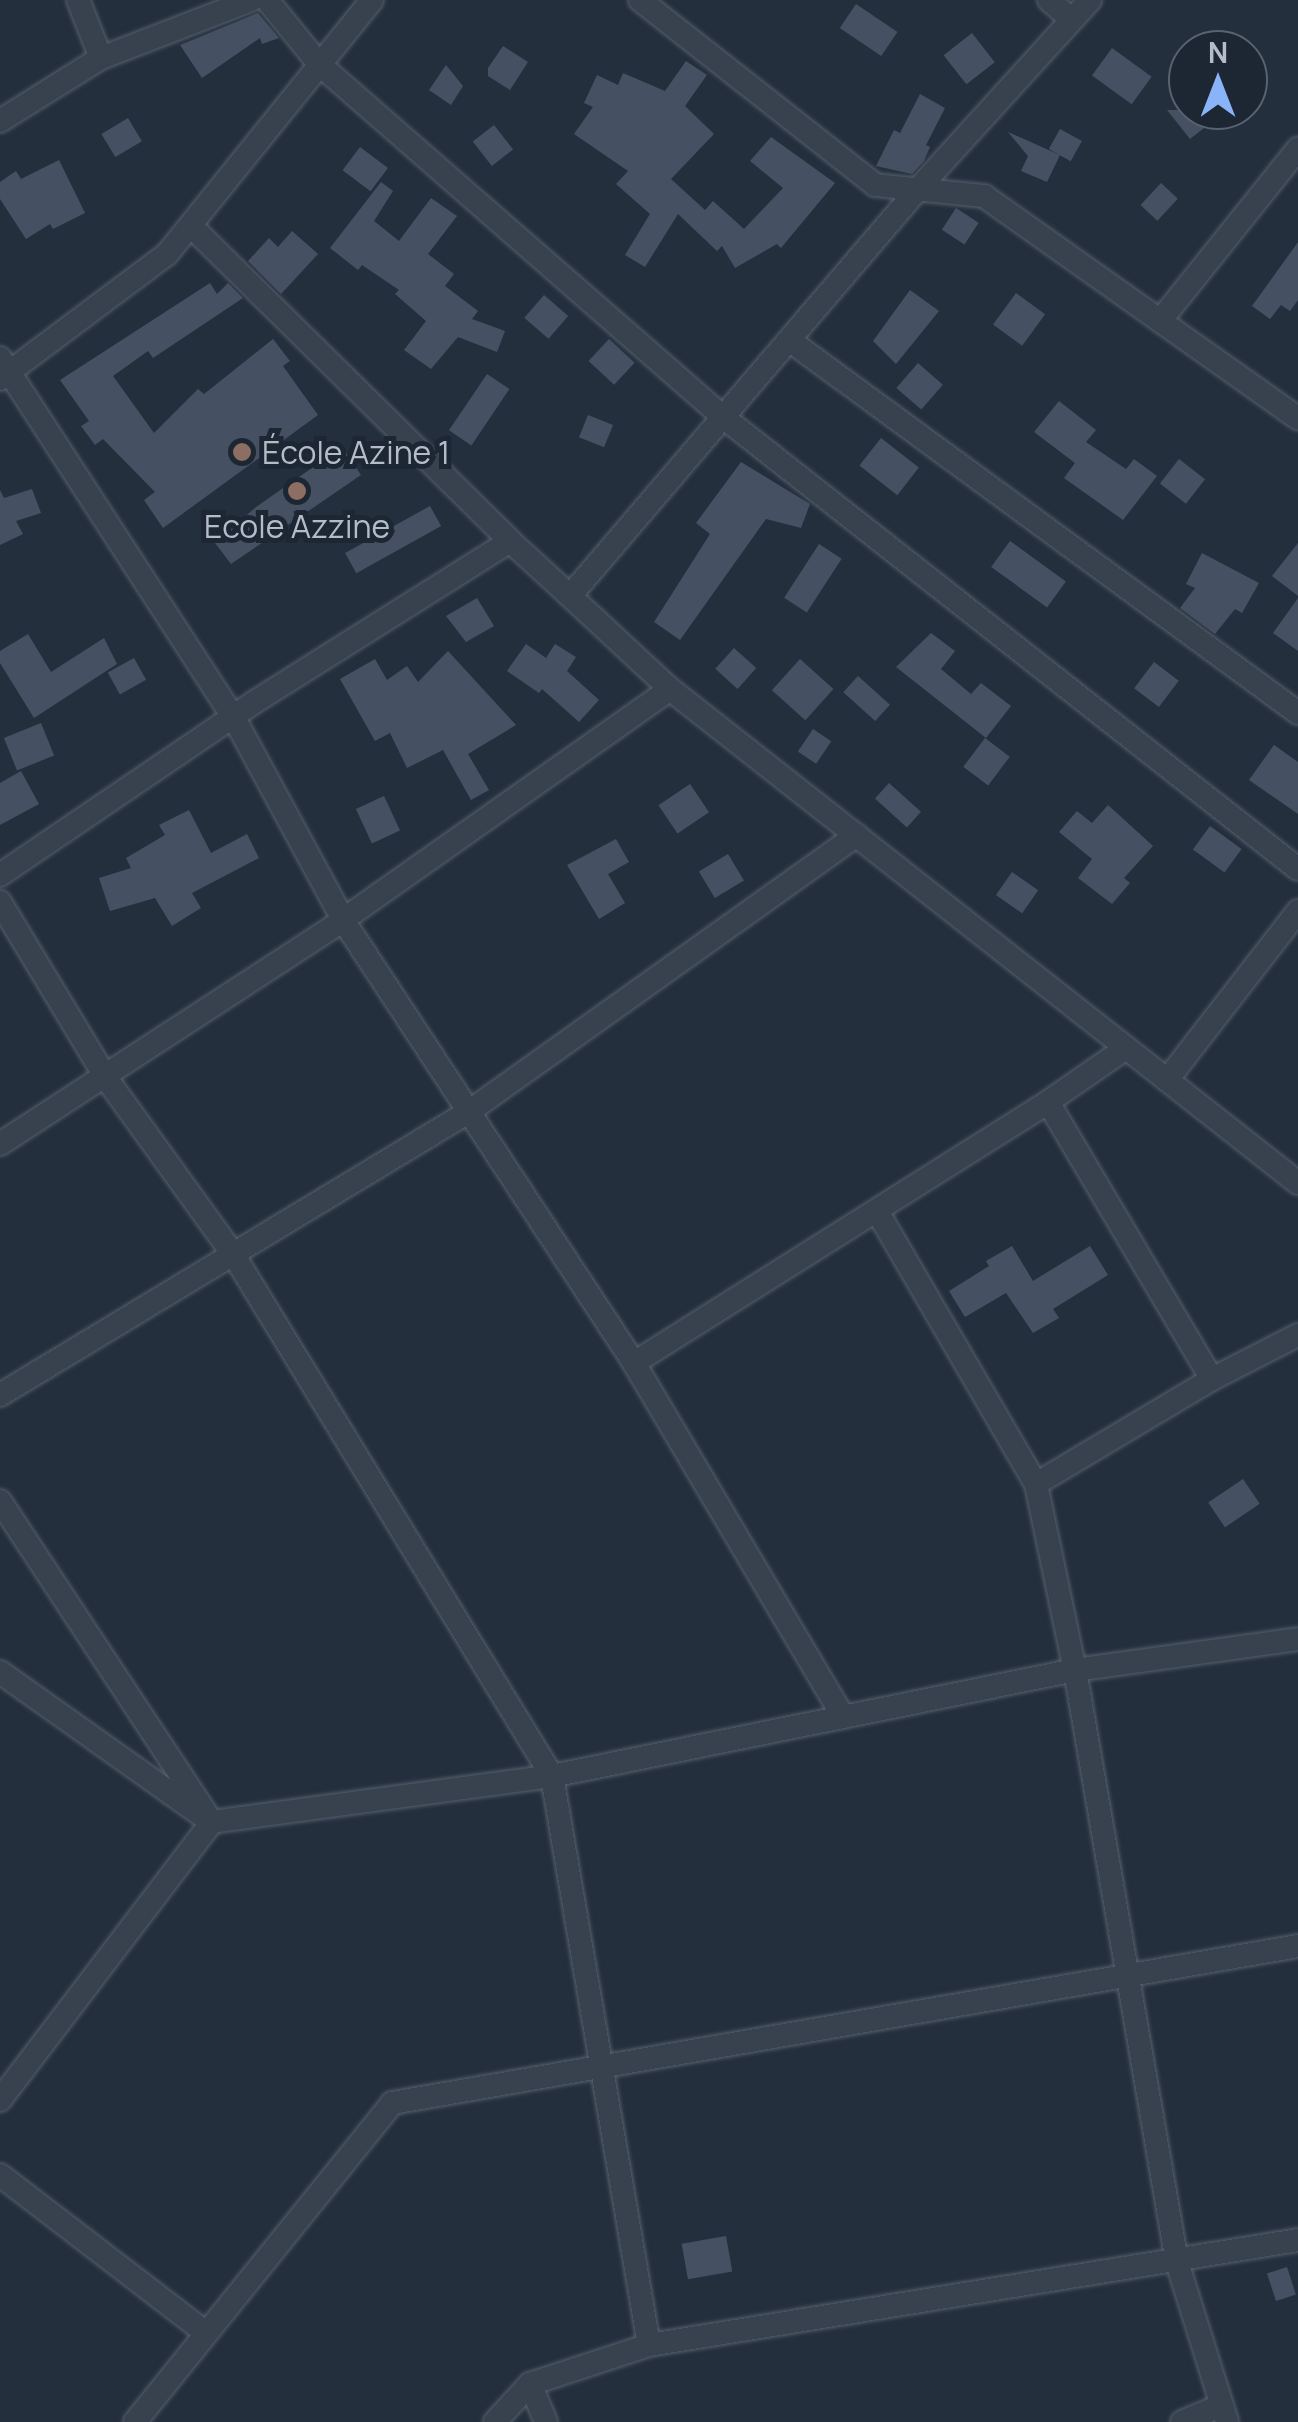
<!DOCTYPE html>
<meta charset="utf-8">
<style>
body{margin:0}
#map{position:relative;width:1298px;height:2422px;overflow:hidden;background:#242f3e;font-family:Manrope,sans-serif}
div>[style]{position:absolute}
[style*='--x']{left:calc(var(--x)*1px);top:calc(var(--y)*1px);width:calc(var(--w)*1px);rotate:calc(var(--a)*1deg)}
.building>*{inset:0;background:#455162;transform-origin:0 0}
.roads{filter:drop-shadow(0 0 2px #565f6c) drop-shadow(0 0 2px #565f6c)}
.street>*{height:22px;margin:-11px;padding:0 11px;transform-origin:11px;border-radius:11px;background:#38414e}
.dots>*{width:28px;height:28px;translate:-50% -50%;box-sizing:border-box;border:5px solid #1d2633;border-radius:50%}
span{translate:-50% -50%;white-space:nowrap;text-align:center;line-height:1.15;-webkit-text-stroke:10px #1d2633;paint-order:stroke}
.poi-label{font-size:32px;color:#b4bcc9}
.left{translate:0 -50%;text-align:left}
.north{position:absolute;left:1168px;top:30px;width:100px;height:100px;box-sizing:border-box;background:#1d2633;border:2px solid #59626f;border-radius:50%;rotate:0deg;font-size:28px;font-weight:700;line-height:40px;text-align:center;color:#b4bcc9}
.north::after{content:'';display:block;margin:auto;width:35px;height:45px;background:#8ab4f8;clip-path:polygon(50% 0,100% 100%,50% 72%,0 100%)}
</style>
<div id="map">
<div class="building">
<i style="left:856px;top:4px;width:50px;height:29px;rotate:34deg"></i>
<i style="clip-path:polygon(258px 13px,279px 38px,262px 44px,260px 38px,202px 78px,180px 45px)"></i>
<i style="left:972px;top:33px;width:37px;height:36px;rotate:52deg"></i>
<i style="clip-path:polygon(503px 46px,528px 62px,510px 90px,488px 76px,488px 68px)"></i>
<i style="left:1112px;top:48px;width:49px;height:34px;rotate:36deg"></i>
<i style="clip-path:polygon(686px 61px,707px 75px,685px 106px,714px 134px,671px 179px,705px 210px,713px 201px,744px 229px,783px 188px,750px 161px,771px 137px,835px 183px,781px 248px,777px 244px,735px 268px,722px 246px,717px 251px,678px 214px,645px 267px,625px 255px,650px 214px,616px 184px,628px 171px,574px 134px,593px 107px,584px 103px,597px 75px,618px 85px,623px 73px,665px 91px)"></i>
<i style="clip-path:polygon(446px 65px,463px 86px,451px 105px,429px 90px)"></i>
<i style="clip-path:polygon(920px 94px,945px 108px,926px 145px,930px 147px,924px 161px,912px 174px,876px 166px,894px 130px,900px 133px)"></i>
<i style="clip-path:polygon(1167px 110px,1198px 110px,1213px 121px,1190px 139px)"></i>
<i style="left:128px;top:118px;width:27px;height:31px;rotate:59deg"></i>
<i style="left:494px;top:125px;width:31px;height:27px;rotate:52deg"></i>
<i style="left:1060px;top:129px;width:25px;height:23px;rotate:29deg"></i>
<i style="clip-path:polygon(1008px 132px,1060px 155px,1047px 182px,1021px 171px,1028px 156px)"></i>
<i style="left:360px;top:147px;width:35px;height:29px;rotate:37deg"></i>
<i style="clip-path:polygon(59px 160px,85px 213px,53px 229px,50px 224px,26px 239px,0 199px,0 182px,16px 171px,21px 179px)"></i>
<i style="clip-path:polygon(381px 182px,393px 191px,374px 221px,399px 241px,431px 198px,457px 216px,428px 254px,454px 274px,445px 286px,478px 311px,472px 319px,505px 331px,497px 352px,458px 337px,431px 369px,404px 350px,426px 321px,395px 294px,399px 290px,362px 265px,358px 270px,330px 248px)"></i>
<i style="left:1161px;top:183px;width:23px;height:30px;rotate:43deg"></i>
<i style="left:956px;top:208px;width:27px;height:26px;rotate:33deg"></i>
<i style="clip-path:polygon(292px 231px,318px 254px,281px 294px,248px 261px,269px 238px,278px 247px)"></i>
<i style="clip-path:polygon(1298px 242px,1298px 300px,1290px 311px,1281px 305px,1270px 319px,1252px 306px)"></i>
<i style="clip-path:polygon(210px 283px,217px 294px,228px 283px,243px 298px,153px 358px,148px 351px,113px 376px,154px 433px,198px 389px,204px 394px,273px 339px,290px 361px,283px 366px,318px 415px,163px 528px,144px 500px,155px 492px,103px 439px,95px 445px,81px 426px,89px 421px,60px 380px)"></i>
<i style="clip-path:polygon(910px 290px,939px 311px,896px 364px,873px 341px)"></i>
<i style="left:1016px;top:293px;width:36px;height:39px;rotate:36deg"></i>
<i style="left:544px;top:295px;width:32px;height:30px;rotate:41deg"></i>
<i style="left:609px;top:339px;width:35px;height:30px;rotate:43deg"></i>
<i style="left:918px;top:363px;width:33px;height:33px;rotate:41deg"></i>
<i style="left:487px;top:374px;width:27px;height:68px;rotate:34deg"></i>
<i style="clip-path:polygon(1059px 401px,1096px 430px,1086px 442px,1126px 469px,1134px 459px,1157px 476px,1123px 520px,1064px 478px,1075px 463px,1034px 432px)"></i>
<i style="left:588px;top:415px;width:27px;height:24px;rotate:22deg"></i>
<i style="left:881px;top:438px;width:48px;height:35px;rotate:38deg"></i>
<i style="clip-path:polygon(342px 447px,361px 475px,231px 564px,215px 543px,256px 507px)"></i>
<i style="left:1179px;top:459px;width:33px;height:31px;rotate:38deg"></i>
<i style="clip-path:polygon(741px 462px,810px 504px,801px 528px,766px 519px,680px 640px,654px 622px,710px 534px,696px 523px)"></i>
<i style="clip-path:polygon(32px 489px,41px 513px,16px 521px,23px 534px,0 545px,0 490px,4px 498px)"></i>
<i style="left:430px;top:506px;width:23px;height:97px;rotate:61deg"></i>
<i style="left:1010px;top:541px;width:69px;height:32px;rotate:36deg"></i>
<i style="clip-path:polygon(1298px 543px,1298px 596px,1272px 576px)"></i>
<i style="left:819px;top:544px;width:27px;height:64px;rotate:33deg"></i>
<i style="clip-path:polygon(1202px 553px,1259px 583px,1242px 613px,1235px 609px,1215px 634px,1180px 608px,1195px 588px,1186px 584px)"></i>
<i style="clip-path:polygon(477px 598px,494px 626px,466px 642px,446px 616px)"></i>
<i style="clip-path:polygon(1298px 598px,1298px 651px,1273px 633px)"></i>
<i style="clip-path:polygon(931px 633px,955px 651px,941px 669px,971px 694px,981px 683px,1011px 706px,986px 738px,896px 667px)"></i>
<i style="clip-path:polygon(28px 634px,51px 672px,104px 638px,117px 664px,34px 718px,0 663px,0 651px)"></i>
<i style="clip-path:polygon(526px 644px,546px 658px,555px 644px,576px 657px,567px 671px,599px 700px,579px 722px,542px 689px,539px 693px,507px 671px)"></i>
<i style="left:734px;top:648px;width:30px;height:28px;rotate:42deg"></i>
<i style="clip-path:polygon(448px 651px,516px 725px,468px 754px,489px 790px,471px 800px,443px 750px,407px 768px,390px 733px,375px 741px,340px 679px,375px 659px,387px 680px,407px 666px,418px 682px)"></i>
<i style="left:134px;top:658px;width:25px;height:30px;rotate:61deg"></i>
<i style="left:800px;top:659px;width:45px;height:42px;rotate:42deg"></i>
<i style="left:1154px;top:662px;width:31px;height:33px;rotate:37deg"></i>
<i style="left:858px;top:676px;width:43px;height:22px;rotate:42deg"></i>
<i style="left:41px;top:723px;width:35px;height:40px;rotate:68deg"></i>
<i style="left:813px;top:729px;width:22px;height:27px;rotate:34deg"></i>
<i style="left:985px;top:738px;width:31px;height:36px;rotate:37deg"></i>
<i style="clip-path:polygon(1274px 745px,1298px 762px,1298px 814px,1249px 780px)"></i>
<i style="clip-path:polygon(21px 771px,39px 804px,0 825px,0 783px)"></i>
<i style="left:889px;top:783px;width:43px;height:21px;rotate:42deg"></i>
<i style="left:690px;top:784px;width:34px;height:38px;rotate:56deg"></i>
<i style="left:384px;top:796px;width:38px;height:31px;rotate:65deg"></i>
<i style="clip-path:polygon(1108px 805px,1153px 846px,1124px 878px,1130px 883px,1112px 904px,1078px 878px,1092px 859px,1059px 832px,1077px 811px,1092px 823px)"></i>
<i style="clip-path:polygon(189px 810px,211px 853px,247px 834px,259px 858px,192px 893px,201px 908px,172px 926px,155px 898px,110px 911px,99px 878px,131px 868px,126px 858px,165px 835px,159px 825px)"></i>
<i style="left:1210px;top:826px;width:39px;height:29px;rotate:36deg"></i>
<i style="clip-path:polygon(616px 839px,629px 862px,608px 874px,625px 903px,599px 919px,567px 865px)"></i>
<i style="left:728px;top:854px;width:31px;height:34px;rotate:59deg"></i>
<i style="left:1012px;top:872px;width:32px;height:28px;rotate:35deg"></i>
<i style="clip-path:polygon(1012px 1246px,1033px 1281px,1090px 1246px,1108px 1275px,1053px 1309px,1059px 1318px,1033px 1333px,1006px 1293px,965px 1317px,949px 1291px,989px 1266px,986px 1261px)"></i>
<i style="left:1243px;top:1479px;width:30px;height:42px;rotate:56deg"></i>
<i style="left:726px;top:2236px;width:36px;height:45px;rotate:80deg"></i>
<i style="left:1287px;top:2267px;width:29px;height:21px;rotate:72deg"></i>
</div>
<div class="roads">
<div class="street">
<i style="--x:78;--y:0;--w:62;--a:68.4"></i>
<i style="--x:267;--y:0;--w:82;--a:50.9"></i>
<i style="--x:319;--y:64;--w:536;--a:41.15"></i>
<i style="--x:723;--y:417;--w:731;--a:38.17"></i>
<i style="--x:640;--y:0;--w:299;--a:38.2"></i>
<i style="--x:875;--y:185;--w:110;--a:5.8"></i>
<i style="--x:984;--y:196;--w:385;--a:35.3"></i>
<i style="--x:1049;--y:0;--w:29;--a:41"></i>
<i style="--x:1090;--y:0;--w:256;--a:132.3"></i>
<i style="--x:918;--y:189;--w:535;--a:130.53"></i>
<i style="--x:570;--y:596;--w:137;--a:42.9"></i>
<i style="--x:670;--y:689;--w:799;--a:38.19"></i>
<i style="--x:0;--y:121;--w:119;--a:-32"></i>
<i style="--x:101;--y:58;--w:161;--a:-21.1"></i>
<i style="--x:192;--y:227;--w:447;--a:44.6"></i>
<i style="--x:1160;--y:321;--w:221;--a:-51.3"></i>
<i style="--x:789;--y:340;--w:631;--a:36.23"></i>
<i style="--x:0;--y:358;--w:429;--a:57"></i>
<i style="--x:234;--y:718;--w:230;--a:61.6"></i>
<i style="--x:343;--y:920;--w:530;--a:56.7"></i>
<i style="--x:634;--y:1363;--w:409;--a:59.4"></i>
<i style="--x:0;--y:379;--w:209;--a:-36.8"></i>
<i style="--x:167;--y:254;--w:326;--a:-51.1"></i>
<i style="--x:0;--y:875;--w:306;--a:-34.2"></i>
<i style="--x:253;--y:703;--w:304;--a:-32.2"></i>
<i style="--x:510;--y:541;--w:81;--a:42.5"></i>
<i style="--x:0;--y:902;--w:205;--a:58.9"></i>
<i style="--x:106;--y:1078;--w:217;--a:54.2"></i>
<i style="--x:233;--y:1254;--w:612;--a:58.57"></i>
<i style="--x:552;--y:1776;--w:577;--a:80.33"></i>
<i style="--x:1167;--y:1080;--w:214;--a:-52.2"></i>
<i style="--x:1048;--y:1102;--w:322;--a:59.4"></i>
<i style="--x:0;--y:1144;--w:410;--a:-33.1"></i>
<i style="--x:343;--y:920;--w:400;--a:-35.2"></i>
<i style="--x:877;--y:1211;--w:316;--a:59.8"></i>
<i style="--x:1036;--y:1484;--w:190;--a:78.2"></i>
<i style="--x:1075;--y:1670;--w:601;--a:80.22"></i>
<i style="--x:1177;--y:2262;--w:168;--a:72.6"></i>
<i style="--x:634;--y:1363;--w:489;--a:-32.2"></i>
<i style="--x:1048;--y:1102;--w:95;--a:-34.7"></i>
<i style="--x:0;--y:1395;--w:549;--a:-31.14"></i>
<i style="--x:470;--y:1111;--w:475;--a:-35.5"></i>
<i style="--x:1036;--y:1484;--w:205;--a:-30.8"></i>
<i style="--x:1212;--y:1379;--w:97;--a:-27.1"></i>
<i style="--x:0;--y:1501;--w:385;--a:56.6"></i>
<i style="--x:0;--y:1672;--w:247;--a:35.4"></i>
<i style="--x:0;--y:2100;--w:350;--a:-52.7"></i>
<i style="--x:212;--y:1822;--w:343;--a:-7.7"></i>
<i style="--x:552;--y:1776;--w:534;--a:-11.46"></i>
<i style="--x:1075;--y:1670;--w:225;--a:-7.9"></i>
<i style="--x:0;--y:2175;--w:260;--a:37.5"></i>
<i style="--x:530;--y:2384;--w:41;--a:67.2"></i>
<i style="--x:135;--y:2422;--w:410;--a:-51.1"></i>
<i style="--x:392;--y:2103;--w:920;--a:-9.83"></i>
<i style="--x:495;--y:2422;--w:52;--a:-47.4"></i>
<i style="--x:530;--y:2384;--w:125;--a:-18.1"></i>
<i style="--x:649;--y:2345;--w:657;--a:-9.19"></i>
<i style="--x:1182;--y:2422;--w:41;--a:-22.8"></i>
</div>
</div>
<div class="dots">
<i style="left:242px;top:452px;background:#8d6e63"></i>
<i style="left:297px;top:491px;background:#8d6e63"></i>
</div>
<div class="poi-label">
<span class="left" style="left:262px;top:452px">École Azine 1</span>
<span style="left:297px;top:526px">Ecole Azzine</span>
</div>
<div class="north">N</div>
</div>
